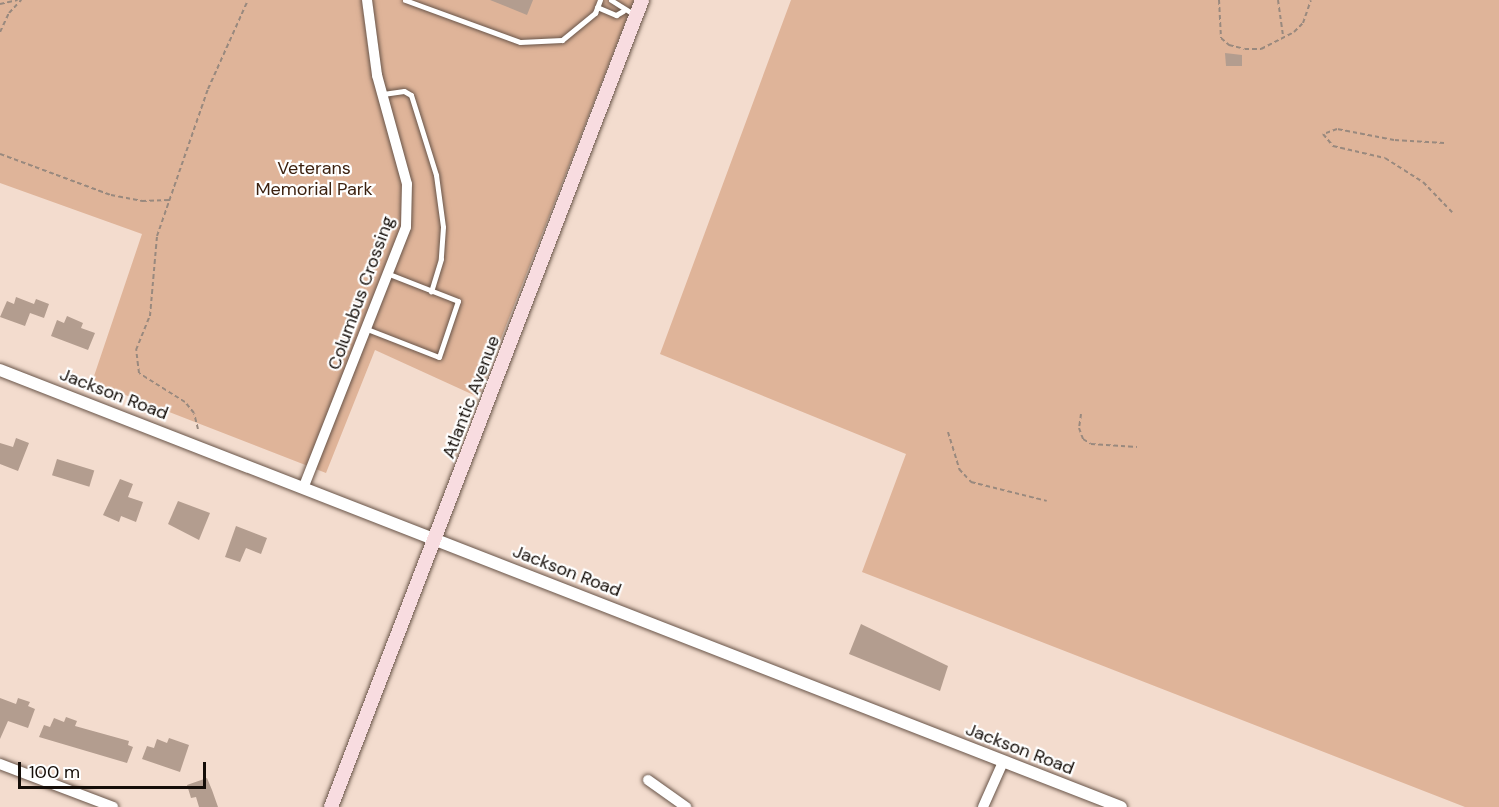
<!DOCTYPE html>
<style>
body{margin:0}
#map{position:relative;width:1499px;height:807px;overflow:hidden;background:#f3dcce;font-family:"DM Sans",sans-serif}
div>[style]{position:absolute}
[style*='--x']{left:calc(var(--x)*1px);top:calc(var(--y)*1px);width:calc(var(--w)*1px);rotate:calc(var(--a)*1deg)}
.green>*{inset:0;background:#dfb499}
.building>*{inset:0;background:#b39d8f;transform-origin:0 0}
.path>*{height:2px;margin-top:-1px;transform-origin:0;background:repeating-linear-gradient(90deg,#99897e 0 4.5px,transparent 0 7.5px)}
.roads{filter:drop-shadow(0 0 2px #685448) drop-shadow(0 0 2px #685448)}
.service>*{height:5px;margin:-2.5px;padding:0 2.5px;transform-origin:2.5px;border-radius:2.5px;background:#fff}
.minor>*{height:10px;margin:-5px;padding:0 5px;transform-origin:5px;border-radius:5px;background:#fff}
.tertiary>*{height:12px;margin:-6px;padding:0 6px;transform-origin:6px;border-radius:6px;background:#fff}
.secondary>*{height:14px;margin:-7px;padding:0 7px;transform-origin:7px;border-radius:7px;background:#f8dce0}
span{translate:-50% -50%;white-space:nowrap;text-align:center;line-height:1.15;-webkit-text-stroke:4.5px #fff;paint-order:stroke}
.park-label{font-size:18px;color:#3c210f}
.street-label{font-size:18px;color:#140d08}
.scale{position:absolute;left:18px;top:762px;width:188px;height:27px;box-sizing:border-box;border:3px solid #140d08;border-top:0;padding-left:8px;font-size:18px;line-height:21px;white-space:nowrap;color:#140d08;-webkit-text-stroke:4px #fff;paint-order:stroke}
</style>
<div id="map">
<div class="green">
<i style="clip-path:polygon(0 0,634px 0,478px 397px,375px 350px,326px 473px,92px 382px,142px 234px,0 183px)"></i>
<i style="clip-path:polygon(791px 0,1499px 0,1499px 807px,1465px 807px,862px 572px,906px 454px,660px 354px)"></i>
</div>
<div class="building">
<i style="clip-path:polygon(490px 0,533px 0,527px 15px)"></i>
<i style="clip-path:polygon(1225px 53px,1242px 55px,1242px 66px,1226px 66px)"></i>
<i style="clip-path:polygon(16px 297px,34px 304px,36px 299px,49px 304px,44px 318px,30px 313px,25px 326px,0 317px,7px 301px,14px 304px)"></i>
<i style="clip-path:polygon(67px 316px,83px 323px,81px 328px,95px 333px,88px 350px,51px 336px,57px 320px,64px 323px)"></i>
<i style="clip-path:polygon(16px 438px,29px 443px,18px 471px,0 464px,0 443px,13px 447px)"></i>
<i style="left:57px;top:459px;width:39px;height:17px;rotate:17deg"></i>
<i style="clip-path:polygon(120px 479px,133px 484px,128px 497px,143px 502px,136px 522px,121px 516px,119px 522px,103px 515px)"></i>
<i style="clip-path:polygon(178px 501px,210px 513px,199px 540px,168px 524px)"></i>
<i style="clip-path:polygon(236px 526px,267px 538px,261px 554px,246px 548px,240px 562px,225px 557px)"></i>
<i style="clip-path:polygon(861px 624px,948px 666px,940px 691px,849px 654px)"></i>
<i style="clip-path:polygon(0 698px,16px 704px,18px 698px,30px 702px,28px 706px,35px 709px,28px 728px,8px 721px,0 739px)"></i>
<i style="clip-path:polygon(66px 717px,77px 721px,75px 726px,129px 741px,128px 745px,133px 747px,127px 763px,39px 737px,44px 725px,50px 727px,54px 718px,64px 722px)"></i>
<i style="clip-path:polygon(169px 738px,189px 745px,180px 772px,142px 759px,147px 746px,154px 748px,157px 739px,167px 743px)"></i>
<i style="clip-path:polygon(207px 778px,212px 790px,218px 807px,199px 807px,196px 797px,191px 798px,187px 785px)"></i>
</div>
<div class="path">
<i style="--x:1219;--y:0;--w:38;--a:87"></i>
<i style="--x:1221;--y:38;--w:11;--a:41"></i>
<i style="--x:1229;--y:45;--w:16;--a:14"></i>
<i style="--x:1245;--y:49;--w:16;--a:0"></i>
<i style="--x:1261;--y:49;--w:37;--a:-27"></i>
<i style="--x:1294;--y:32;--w:13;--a:-45"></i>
<i style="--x:1303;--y:23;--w:24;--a:-71"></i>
<i style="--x:1278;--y:0;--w:36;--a:82"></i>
<i style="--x:0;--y:4;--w:18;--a:-13"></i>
<i style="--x:0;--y:32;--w:21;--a:-65"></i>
<i style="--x:9;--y:13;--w:18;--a:-47"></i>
<i style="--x:1444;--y:143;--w:50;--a:-176.6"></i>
<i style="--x:1394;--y:140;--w:58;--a:-169.1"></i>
<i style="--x:1337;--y:129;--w:15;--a:160"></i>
<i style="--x:1323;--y:134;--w:16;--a:50"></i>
<i style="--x:1333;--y:146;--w:53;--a:13"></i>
<i style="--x:1385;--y:158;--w:45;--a:32.3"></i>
<i style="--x:1423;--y:182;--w:42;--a:46"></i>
<i style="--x:0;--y:154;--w:118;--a:20.3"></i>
<i style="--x:111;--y:195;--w:32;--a:11"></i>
<i style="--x:142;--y:201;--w:27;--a:-2"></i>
<i style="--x:1081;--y:414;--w:14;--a:98"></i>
<i style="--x:1079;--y:428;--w:12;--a:70"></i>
<i style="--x:1083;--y:439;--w:9;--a:32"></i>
<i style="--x:1091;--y:444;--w:46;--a:3.7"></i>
<i style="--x:198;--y:429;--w:16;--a:-104"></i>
<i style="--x:194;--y:413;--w:14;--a:-129"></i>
<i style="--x:185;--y:402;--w:54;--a:-147.8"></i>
<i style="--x:139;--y:373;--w:23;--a:-97"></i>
<i style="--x:136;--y:350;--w:37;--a:-68"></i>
<i style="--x:150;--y:316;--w:80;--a:-85"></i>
<i style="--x:157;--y:236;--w:156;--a:-70.9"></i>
<i style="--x:208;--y:89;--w:98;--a:-65.8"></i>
<i style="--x:948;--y:432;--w:39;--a:73"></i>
<i style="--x:959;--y:469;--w:18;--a:47"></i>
<i style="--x:971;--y:482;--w:78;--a:14"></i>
</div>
<div class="roads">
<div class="service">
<i style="--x:405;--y:0;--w:122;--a:20.1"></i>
<i style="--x:520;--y:42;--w:42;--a:-2.7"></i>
<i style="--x:562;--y:40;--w:43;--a:-39.3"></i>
<i style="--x:595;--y:13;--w:14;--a:-69"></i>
<i style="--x:611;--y:0;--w:28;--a:32"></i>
<i style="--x:597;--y:7;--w:21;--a:23"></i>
<i style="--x:616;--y:15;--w:8;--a:-30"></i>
<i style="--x:383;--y:94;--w:21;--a:-8"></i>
<i style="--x:404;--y:91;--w:8;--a:30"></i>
<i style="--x:411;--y:95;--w:84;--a:72.6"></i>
<i style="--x:436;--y:175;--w:52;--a:82.3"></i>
<i style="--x:443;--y:227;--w:32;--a:94"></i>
<i style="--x:441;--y:259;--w:34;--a:107"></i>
<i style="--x:367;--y:329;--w:77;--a:21.3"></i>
<i style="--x:439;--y:357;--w:59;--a:-71.3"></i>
<i style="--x:458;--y:301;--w:74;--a:-158.6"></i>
</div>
<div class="minor">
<i style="--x:304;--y:486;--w:278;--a:-68.5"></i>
<i style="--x:406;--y:227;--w:43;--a:-88.7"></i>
<i style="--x:407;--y:184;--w:113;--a:-105.4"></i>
<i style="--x:377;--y:75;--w:76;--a:-97.6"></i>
<i style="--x:0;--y:764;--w:121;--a:20.8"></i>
<i style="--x:648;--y:780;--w:47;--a:35.4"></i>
<i style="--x:983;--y:807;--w:49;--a:-66"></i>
</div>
<div class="tertiary">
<i style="--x:0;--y:370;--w:1203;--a:21.3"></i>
</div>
<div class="secondary">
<i style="--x:331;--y:807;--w:865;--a:-68.92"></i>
</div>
</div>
<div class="park-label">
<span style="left:314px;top:179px">Veterans<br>Memorial Park</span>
</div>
<div class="street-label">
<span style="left:361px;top:293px;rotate:-70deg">Columbus Crossing</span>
<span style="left:114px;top:394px;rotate:21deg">Jackson Road</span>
<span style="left:471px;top:397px;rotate:-69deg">Atlantic Avenue</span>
<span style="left:567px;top:571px;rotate:21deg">Jackson Road</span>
<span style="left:1020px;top:749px;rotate:21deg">Jackson Road</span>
</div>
<div class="scale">100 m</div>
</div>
